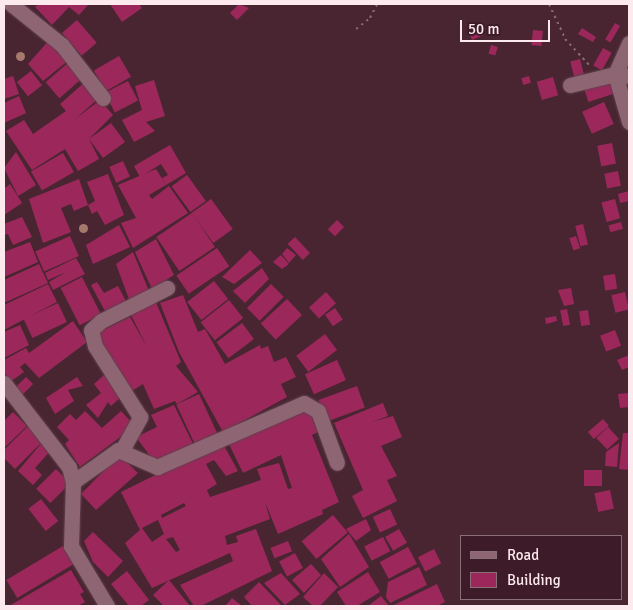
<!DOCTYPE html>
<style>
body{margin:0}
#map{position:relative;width:633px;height:610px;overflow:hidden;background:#492532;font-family:Signika,sans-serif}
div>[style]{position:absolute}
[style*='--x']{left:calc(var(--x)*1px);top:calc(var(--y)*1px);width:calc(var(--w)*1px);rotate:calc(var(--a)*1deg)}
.building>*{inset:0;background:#9c285b;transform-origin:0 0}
.path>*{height:2px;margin-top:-1px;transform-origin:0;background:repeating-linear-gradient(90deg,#876973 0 2.5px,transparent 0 6.5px)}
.roads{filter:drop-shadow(0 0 1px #5f424d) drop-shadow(0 0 1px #5f424d)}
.minor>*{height:15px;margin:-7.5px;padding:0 7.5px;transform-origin:7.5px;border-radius:7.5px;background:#8e6572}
.trees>*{width:9px;height:9px;margin:-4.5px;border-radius:50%;background:#a57a6c}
span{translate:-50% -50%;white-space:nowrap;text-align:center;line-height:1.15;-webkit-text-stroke:4.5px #3d1b28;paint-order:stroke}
.frame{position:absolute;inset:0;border:5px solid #fdeaef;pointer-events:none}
.legend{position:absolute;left:460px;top:535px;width:162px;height:65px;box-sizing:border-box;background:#3d1b28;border:1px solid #8a6e78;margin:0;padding:6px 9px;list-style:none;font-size:15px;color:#fdeaef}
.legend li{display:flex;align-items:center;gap:10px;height:25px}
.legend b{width:25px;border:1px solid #8a6e78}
.scale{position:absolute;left:460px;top:20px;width:90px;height:22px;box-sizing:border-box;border:2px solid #fdeaef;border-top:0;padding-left:6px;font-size:15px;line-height:18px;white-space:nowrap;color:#fdeaef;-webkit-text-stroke:4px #3d1b28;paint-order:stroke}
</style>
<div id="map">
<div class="building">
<i style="clip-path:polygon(39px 4px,89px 4px,79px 15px,69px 7px,52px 25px,35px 7px)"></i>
<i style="clip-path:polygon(110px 4px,139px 4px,142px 8px,122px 22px)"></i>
<i style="clip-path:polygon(239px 4px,249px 8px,237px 20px,230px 13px)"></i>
<i style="left:77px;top:20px;width:30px;height:20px;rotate:49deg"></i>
<i style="left:615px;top:23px;width:6px;height:19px;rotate:31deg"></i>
<i style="left:480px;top:28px;width:8px;height:12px;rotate:67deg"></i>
<i style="clip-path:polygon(582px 28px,596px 37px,593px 42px,578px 34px)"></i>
<i style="left:533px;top:30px;width:10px;height:15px;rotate:6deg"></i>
<i style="clip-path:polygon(51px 38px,69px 60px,43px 81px,28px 64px)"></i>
<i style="left:491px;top:45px;width:7px;height:9px;rotate:16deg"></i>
<i style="left:603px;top:48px;width:10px;height:20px;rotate:29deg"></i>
<i style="left:119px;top:56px;width:24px;height:29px;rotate:60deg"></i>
<i style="left:580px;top:59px;width:16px;height:10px;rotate:76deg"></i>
<i style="left:69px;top:62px;width:21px;height:31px;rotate:49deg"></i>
<i style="left:31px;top:71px;width:18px;height:18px;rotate:52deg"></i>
<i style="clip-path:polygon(13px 76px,19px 94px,4px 99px,4px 79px)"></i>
<i style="left:529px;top:76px;width:7px;height:8px;rotate:74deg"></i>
<i style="left:553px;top:77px;width:19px;height:17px;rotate:74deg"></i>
<i style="clip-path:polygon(154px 80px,165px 116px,146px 122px,155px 131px,134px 142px,122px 120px,142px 110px,135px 86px)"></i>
<i style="left:128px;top:81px;width:22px;height:26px;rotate:63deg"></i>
<i style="left:611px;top:81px;width:13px;height:28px;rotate:72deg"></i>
<i style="clip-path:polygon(85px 82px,99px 98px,74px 120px,100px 100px,113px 115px,89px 139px,111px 123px,125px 142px,103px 158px,89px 139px,99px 159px,78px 171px,65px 149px,32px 170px,6px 131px,24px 120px,33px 134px,66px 111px,60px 104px)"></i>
<i style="clip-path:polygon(19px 96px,26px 113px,4px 123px,4px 103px)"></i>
<i style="left:604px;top:102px;width:24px;height:24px;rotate:66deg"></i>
<i style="left:612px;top:143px;width:21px;height:15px;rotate:79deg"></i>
<i style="clip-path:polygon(170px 145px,186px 173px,166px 185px,162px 178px,168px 175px,161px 164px,140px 177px,134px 166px)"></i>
<i style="clip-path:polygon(16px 152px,36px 185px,18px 196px,4px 168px)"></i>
<i style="left:63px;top:153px;width:22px;height:37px;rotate:60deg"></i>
<i style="left:123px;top:161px;width:17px;height:15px;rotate:66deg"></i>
<i style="clip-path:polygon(156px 169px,166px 185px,149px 195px,152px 199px,169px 186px,188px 213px,133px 248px,121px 223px,136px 218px,118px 185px)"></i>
<i style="left:618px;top:171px;width:15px;height:14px;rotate:79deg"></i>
<i style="clip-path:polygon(108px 174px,124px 215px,105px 225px,97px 211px,92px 214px,88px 205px,95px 201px,87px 182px)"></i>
<i style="left:187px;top:175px;width:32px;height:19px;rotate:54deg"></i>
<i style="clip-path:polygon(79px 179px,88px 205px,74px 211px,71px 204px,61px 208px,71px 232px,43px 243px,29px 199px)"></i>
<i style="clip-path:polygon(10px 184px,22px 203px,4px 215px,4px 189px)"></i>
<i style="clip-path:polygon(629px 191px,629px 201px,620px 203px,618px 194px)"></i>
<i style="left:211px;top:199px;width:37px;height:24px;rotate:54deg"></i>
<i style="left:615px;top:199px;width:20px;height:14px;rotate:75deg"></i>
<i style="left:192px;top:213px;width:41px;height:43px;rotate:56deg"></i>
<i style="clip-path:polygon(22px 217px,32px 237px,13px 245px,8px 234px,4px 235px,4px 224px)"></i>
<i style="left:337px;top:220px;width:10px;height:13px;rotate:45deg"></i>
<i style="left:621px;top:222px;width:7px;height:13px;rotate:74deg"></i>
<i style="left:583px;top:224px;width:21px;height:8px;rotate:76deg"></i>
<i style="clip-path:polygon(119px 225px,130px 247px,93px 264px,86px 245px)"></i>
<i style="left:70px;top:236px;width:22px;height:38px;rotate:66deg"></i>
<i style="left:576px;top:236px;width:13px;height:7px;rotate:72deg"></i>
<i style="left:295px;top:237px;width:22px;height:10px;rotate:47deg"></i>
<i style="clip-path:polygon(156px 239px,174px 275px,152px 289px,135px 252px)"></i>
<i style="clip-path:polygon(30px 242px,38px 262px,4px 277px,4px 252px)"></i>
<i style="left:217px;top:248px;width:22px;height:49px;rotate:56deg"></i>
<i style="clip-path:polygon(287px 248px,296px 255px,289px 263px,282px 254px)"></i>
<i style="clip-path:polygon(250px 250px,262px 263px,234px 284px,222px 277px)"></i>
<i style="clip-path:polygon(133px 252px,149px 291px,130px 302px,116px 264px)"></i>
<i style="clip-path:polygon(281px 255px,289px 264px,282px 269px,273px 262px)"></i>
<i style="clip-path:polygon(76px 258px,85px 274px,53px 290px,49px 282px,66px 272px,48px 280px,45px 273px)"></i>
<i style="clip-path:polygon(39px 264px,48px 283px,4px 303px,4px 280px)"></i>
<i style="clip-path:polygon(262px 268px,269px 279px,245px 303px,233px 291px)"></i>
<i style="left:615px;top:274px;width:15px;height:12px;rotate:82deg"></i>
<i style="left:82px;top:277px;width:42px;height:24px;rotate:63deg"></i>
<i style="left:214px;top:281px;width:23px;height:34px;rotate:52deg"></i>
<i style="clip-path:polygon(97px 282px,104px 293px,118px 286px,127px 303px,106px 313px,91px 285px)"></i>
<i style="clip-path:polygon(48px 284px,57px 302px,4px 330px,4px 305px)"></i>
<i style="left:271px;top:284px;width:18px;height:34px;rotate:45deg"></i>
<i style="clip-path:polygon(571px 288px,574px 304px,564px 306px,558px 290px)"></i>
<i style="left:326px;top:292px;width:15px;height:23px;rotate:48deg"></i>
<i style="left:625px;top:292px;width:18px;height:14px;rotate:77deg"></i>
<i style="clip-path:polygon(183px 295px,198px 332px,205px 329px,225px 364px,260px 345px,261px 349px,268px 346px,274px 362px,286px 357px,296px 377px,281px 384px,287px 397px,223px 432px,179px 352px,160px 303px)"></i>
<i style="left:287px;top:299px;width:22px;height:36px;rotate:47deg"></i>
<i style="clip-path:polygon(155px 300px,181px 362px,176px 366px,198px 392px,177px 404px,175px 401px,154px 409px,143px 384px,130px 392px,121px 380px,97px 333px,130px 317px,147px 347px,129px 311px)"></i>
<i style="left:229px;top:300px;width:23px;height:36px;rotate:52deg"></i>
<i style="left:58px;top:303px;width:21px;height:38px;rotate:65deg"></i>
<i style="left:335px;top:308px;width:14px;height:12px;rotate:56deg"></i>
<i style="left:567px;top:309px;width:16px;height:7px;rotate:79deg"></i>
<i style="left:588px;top:310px;width:15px;height:9px;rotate:82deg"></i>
<i style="clip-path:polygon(556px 316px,557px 321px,546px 324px,545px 318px)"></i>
<i style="clip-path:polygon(73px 321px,87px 342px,39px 378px,25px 363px,20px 367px,24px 372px,10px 382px,4px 372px,4px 360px,26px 348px,29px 353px)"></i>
<i style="left:242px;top:323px;width:20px;height:32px;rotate:53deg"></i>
<i style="clip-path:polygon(20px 325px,29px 345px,4px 358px,4px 332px)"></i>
<i style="left:615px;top:330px;width:17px;height:16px;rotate:69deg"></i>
<i style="left:325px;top:334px;width:20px;height:36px;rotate:53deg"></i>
<i style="clip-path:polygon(629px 355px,629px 367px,622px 370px,617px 360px)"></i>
<i style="left:337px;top:360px;width:22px;height:35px;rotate:66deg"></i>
<i style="clip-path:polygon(104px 375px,123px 395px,111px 406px,108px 402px,98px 418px,86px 405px,101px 393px,94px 384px)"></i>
<i style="left:26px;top:377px;width:10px;height:15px;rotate:45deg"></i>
<i style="clip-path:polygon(77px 377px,83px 386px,68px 390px,74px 401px,55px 414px,46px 398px)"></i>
<i style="left:357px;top:386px;width:23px;height:41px;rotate:70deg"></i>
<i style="clip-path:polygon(629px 393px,629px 407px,620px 408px,618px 394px)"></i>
<i style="left:199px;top:394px;width:44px;height:25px;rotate:65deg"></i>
<i style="clip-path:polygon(383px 403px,388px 416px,372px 422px,393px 416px,402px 437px,381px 446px,397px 476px,387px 480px,397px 501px,363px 518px,352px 496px,363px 490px,334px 423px)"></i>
<i style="clip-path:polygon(174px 405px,194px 446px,156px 464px,136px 437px,157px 427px,151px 415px)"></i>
<i style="clip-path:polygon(evenodd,309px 408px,318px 432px,312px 435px,339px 502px,322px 510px,323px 514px,278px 534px,265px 502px,270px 519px,225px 536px,227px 545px,238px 542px,236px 536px,256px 529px,272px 571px,201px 606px,194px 606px,180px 585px,233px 561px,230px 553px,152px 588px,125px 543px,140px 530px,121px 492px,222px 442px,238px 471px,226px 476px,214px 460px,206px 464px,217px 484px,207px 490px,210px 497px,261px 480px,257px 469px,279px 463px,288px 489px,292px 488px,281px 455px,243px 473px,227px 440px,309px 408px,184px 503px,186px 506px,162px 518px,161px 515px,184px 503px,309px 408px,158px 520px,164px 534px,152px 542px,142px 528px,158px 520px,309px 408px,173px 537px,180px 550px,176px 552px,166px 539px,173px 537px)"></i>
<i style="clip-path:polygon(85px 411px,102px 428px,121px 411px,135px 426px,80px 467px,65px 444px,69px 440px,57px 427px,70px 414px,76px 420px)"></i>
<i style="clip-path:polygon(13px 412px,27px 426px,4px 448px,4px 421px)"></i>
<i style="left:603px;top:419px;width:9px;height:20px;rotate:49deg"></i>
<i style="clip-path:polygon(31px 423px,46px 438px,15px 469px,4px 458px,4px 450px)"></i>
<i style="left:608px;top:427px;width:16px;height:16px;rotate:47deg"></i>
<i style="clip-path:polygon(623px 433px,629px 433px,629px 470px,619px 469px)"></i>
<i style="clip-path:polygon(44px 440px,53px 448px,35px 468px,42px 475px,33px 485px,18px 471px)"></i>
<i style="clip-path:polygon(619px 443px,617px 467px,605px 466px,606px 452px)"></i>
<i style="clip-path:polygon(119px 455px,138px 473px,96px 510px,81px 494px)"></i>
<i style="left:56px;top:469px;width:20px;height:28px;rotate:45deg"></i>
<i style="left:584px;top:470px;width:18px;height:16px"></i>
<i style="left:610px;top:490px;width:19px;height:16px;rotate:78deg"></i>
<i style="left:41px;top:499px;width:28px;height:16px;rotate:52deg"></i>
<i style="left:390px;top:509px;width:17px;height:19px;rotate:65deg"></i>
<i style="left:333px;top:515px;width:23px;height:41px;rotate:50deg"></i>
<i style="clip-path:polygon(366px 519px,371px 530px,356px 541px,346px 529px)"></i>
<i style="left:399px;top:529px;width:16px;height:16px;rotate:60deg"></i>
<i style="clip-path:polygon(93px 532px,123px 561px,108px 577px,93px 562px,84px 541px)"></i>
<i style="clip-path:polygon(349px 534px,369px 567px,340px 587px,321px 559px)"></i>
<i style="left:383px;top:537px;width:16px;height:21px;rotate:63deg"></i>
<i style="left:288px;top:541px;width:11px;height:19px;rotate:68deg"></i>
<i style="left:63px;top:546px;width:21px;height:66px;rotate:59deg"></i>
<i style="left:408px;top:547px;width:19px;height:32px;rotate:62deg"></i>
<i style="left:434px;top:549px;width:16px;height:18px;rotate:63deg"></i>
<i style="left:295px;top:553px;width:17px;height:18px;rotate:62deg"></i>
<i style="clip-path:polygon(311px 564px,321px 575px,304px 593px,292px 580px)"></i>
<i style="clip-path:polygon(419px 567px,427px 585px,390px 603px,386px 597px,388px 582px)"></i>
<i style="clip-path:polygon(71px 570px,84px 592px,80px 594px,85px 602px,78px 606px,9px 606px)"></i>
<i style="clip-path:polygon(127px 571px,149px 600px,141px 606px,129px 606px,111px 584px)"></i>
<i style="clip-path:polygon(368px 572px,380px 592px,357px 606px,346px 606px,337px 592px)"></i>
<i style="clip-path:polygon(281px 573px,300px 594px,285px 605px,264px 583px)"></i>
<i style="clip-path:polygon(324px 573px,338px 587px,320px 606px,313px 606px,303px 597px)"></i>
<i style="clip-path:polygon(169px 580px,190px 606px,164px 606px,153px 595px)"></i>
<i style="clip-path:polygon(259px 582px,282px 606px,252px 606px,244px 597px)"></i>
<i style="clip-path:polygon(437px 584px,445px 602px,437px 606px,392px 606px)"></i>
<i style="clip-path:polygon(381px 596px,389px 606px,368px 606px)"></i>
<i style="clip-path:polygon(232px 598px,242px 606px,225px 606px)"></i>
</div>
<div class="path">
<i style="--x:549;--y:4;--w:38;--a:65"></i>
<i style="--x:565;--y:39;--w:37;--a:47"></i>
<i style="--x:356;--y:29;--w:18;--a:-38"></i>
<i style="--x:370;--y:18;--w:16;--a:-63"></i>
</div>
<div class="roads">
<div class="minor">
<i style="--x:11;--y:4;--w:65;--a:38.8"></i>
<i style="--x:62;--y:45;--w:67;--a:52.3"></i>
<i style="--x:629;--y:43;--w:34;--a:114"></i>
<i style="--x:615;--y:74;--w:50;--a:73.7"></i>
<i style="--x:570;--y:85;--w:46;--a:-13.7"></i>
<i style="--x:615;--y:74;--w:14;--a:8"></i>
<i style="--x:4;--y:383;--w:106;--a:52.3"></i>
<i style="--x:69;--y:467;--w:16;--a:75"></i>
<i style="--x:73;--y:482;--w:64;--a:91.8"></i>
<i style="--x:71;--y:546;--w:70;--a:59"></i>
<i style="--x:122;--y:450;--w:38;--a:-61"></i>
<i style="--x:140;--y:417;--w:84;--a:-122.4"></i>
<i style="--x:95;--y:346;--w:16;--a:-104"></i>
<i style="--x:91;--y:330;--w:13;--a:-42"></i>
<i style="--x:101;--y:321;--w:74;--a:-26.6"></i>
<i style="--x:73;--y:482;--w:55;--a:-35.4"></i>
<i style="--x:118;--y:450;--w:43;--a:23.6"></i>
<i style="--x:157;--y:467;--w:160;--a:-23.5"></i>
<i style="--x:304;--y:403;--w:16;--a:30"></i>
<i style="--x:318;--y:411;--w:55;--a:69.9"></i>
</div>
</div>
<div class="trees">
<i style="left:20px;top:56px"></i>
<i style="left:83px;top:228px"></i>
</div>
<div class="frame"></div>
<ul class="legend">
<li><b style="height:6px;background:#8e6572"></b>Road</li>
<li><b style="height:14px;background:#9c285b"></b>Building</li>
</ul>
<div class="scale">50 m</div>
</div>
